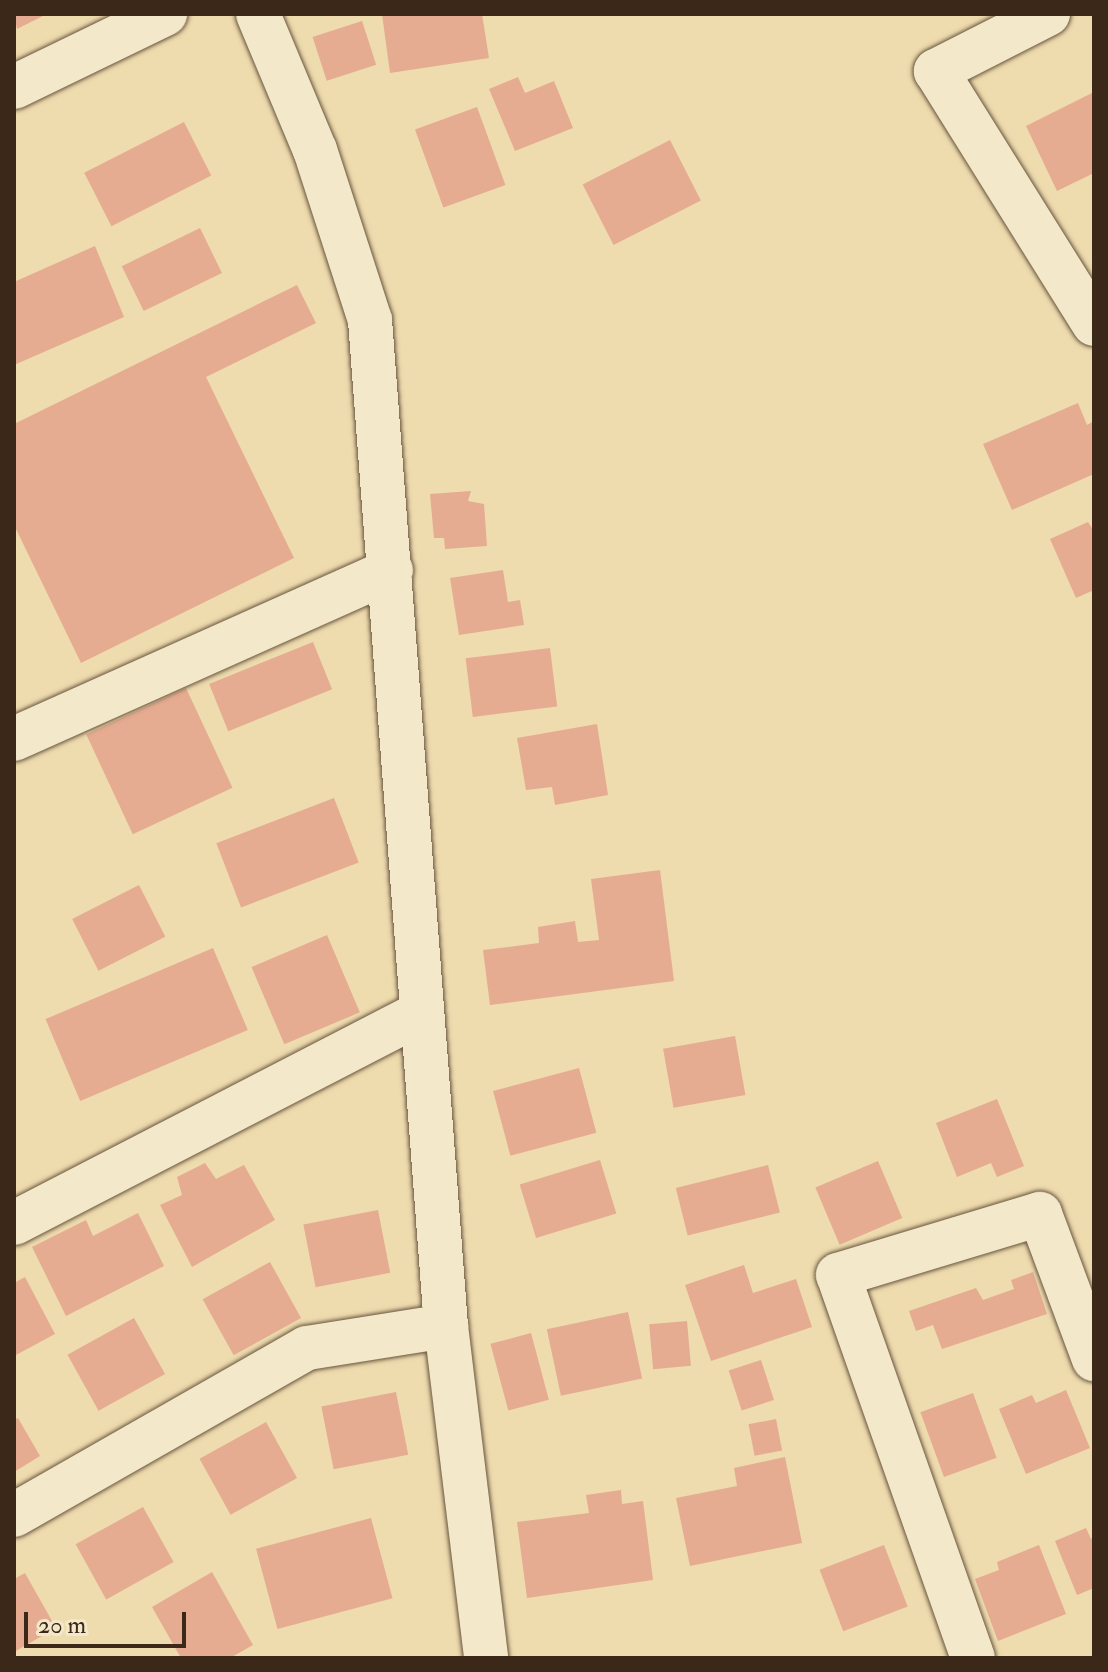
<!DOCTYPE html>
<style>
body{margin:0}
#map{position:relative;width:1108px;height:1672px;overflow:hidden;background:#eedbae;font-family:"IM FELL Double Pica",serif}
div>[style]{position:absolute}
[style*='--x']{left:calc(var(--x)*1px);top:calc(var(--y)*1px);width:calc(var(--w)*1px);rotate:calc(var(--a)*1deg)}
.building>*{inset:0;background:#e5ac92;transform-origin:0 0}
.roads{filter:drop-shadow(0 0 2px #68553e) drop-shadow(0 0 2px #68553e)}
.minor>*{height:44px;margin:-22px;padding:0 22px;transform-origin:22px;border-radius:22px;background:#f4e8ca}
.tertiary>*{height:44px;margin:-22px;padding:0 22px;transform-origin:22px;border-radius:22px;background:#f4e8ca}
span{translate:-50% -50%;white-space:nowrap;text-align:center;line-height:1.15;-webkit-text-stroke:6px #f4e8ca;paint-order:stroke}
.frame{position:absolute;inset:0;border:16px solid #3b2819;pointer-events:none}
.scale{position:absolute;left:24px;top:1612px;width:162px;height:36px;box-sizing:border-box;border:4px solid #3b2819;border-top:0;padding-left:10px;font-size:24px;line-height:28px;white-space:nowrap;color:#3b2819;-webkit-text-stroke:6px #f4e8ca;paint-order:stroke}
</style>
<div id="map">
<div class="building">
<i style="clip-path:polygon(14px 14px,47px 14px,17px 29px)"></i>
<i style="clip-path:polygon(382px 14px,482px 14px,489px 58px,390px 73px)"></i>
<i style="left:362px;top:21px;width:46px;height:52px;rotate:72deg"></i>
<i style="clip-path:polygon(518px 77px,525px 93px,554px 81px,573px 128px,515px 151px,489px 89px)"></i>
<i style="clip-path:polygon(1094px 92px,1094px 173px,1057px 191px,1026px 126px)"></i>
<i style="left:477px;top:107px;width:83px;height:66px;rotate:70deg"></i>
<i style="left:184px;top:122px;width:60px;height:112px;rotate:63deg"></i>
<i style="left:670px;top:140px;width:68px;height:98px;rotate:63deg"></i>
<i style="left:200px;top:228px;width:50px;height:87px;rotate:64deg"></i>
<i style="clip-path:polygon(95px 246px,124px 317px,14px 365px,14px 282px)"></i>
<i style="clip-path:polygon(297px 285px,316px 323px,206px 377px,294px 558px,81px 663px,14px 525px,14px 424px)"></i>
<i style="clip-path:polygon(1078px 403px,1087px 425px,1094px 421px,1094px 474px,1012px 510px,983px 444px)"></i>
<i style="clip-path:polygon(471px 491px,468px 501px,484px 504px,487px 546px,445px 549px,444px 538px,434px 538px,430px 494px)"></i>
<i style="clip-path:polygon(1088px 522px,1094px 531px,1094px 590px,1076px 598px,1050px 539px)"></i>
<i style="clip-path:polygon(503px 570px,508px 602px,520px 600px,524px 625px,459px 635px,450px 578px)"></i>
<i style="left:313px;top:642px;width:51px;height:112px;rotate:68deg"></i>
<i style="left:550px;top:648px;width:59px;height:85px;rotate:83deg"></i>
<i style="left:186px;top:688px;width:110px;height:110px;rotate:65deg"></i>
<i style="clip-path:polygon(597px 724px,608px 795px,555px 805px,552px 787px,526px 790px,517px 738px)"></i>
<i style="left:334px;top:798px;width:69px;height:126px;rotate:69deg"></i>
<i style="clip-path:polygon(660px 870px,674px 981px,490px 1005px,483px 950px,539px 943px,538px 927px,575px 921px,578px 942px,599px 940px,591px 879px)"></i>
<i style="left:139px;top:885px;width:58px;height:75px;rotate:63deg"></i>
<i style="left:327px;top:935px;width:84px;height:82px;rotate:67deg"></i>
<i style="left:213px;top:948px;width:89px;height:182px;rotate:67deg"></i>
<i style="left:735px;top:1036px;width:60px;height:73px;rotate:80deg"></i>
<i style="left:579px;top:1068px;width:67px;height:89px;rotate:75deg"></i>
<i style="clip-path:polygon(997px 1099px,1024px 1166px,997px 1177px,991px 1163px,957px 1177px,936px 1123px)"></i>
<i style="left:600px;top:1160px;width:56px;height:84px;rotate:73deg"></i>
<i style="left:878px;top:1161px;width:62px;height:68px;rotate:67deg"></i>
<i style="clip-path:polygon(205px 1163px,216px 1179px,244px 1165px,275px 1220px,192px 1267px,160px 1205px,182px 1195px,177px 1177px)"></i>
<i style="left:768px;top:1165px;width:49px;height:95px;rotate:76deg"></i>
<i style="left:378px;top:1210px;width:64px;height:76px;rotate:79deg"></i>
<i style="clip-path:polygon(138px 1213px,164px 1266px,66px 1316px,32px 1247px,86px 1220px,93px 1236px)"></i>
<i style="left:270px;top:1262px;width:64px;height:77px;rotate:61deg"></i>
<i style="clip-path:polygon(744px 1265px,753px 1293px,796px 1279px,812px 1327px,711px 1361px,685px 1285px)"></i>
<i style="clip-path:polygon(1033px 1272px,1047px 1314px,942px 1349px,933px 1325px,916px 1331px,909px 1311px,976px 1288px,983px 1300px,1014px 1289px,1011px 1280px)"></i>
<i style="clip-path:polygon(25px 1277px,55px 1334px,14px 1356px,14px 1283px)"></i>
<i style="left:628px;top:1312px;width:68px;height:83px;rotate:78deg"></i>
<i style="left:134px;top:1318px;width:64px;height:76px;rotate:61deg"></i>
<i style="left:687px;top:1321px;width:45px;height:38px;rotate:85deg"></i>
<i style="left:531px;top:1333px;width:69px;height:42px;rotate:75deg"></i>
<i style="left:761px;top:1360px;width:42px;height:34px;rotate:72deg"></i>
<i style="clip-path:polygon(1066px 1390px,1090px 1448px,1026px 1474px,999px 1409px,1032px 1395px,1036px 1403px)"></i>
<i style="left:396px;top:1392px;width:64px;height:76px;rotate:79deg"></i>
<i style="left:973px;top:1393px;width:69px;height:56px;rotate:70deg"></i>
<i style="clip-path:polygon(18px 1418px,40px 1456px,14px 1472px,14px 1420px)"></i>
<i style="left:776px;top:1419px;width:32px;height:28px;rotate:79deg"></i>
<i style="left:266px;top:1422px;width:64px;height:76px;rotate:61deg"></i>
<i style="clip-path:polygon(785px 1457px,802px 1543px,690px 1566px,676px 1498px,737px 1486px,734px 1468px)"></i>
<i style="clip-path:polygon(621px 1490px,622px 1504px,643px 1501px,653px 1580px,527px 1598px,517px 1522px,589px 1513px,586px 1495px)"></i>
<i style="left:143px;top:1507px;width:63px;height:77px;rotate:61deg"></i>
<i style="left:371px;top:1518px;width:83px;height:119px;rotate:75deg"></i>
<i style="clip-path:polygon(1086px 1528px,1091px 1539px,1094px 1537px,1094px 1588px,1077px 1595px,1055px 1541px)"></i>
<i style="left:884px;top:1545px;width:66px;height:69px;rotate:69deg"></i>
<i style="clip-path:polygon(1039px 1545px,1066px 1614px,998px 1641px,975px 1579px,999px 1570px,997px 1562px)"></i>
<i style="clip-path:polygon(212px 1572px,253px 1645px,230px 1658px,181px 1658px,152px 1607px)"></i>
<i style="clip-path:polygon(25px 1573px,56px 1628px,14px 1652px,14px 1579px)"></i>
</div>
<div class="roads">
<div class="minor">
<i style="--x:1048;--y:14;--w:126;--a:153"></i>
<i style="--x:936;--y:71;--w:298;--a:58"></i>
<i style="--x:14;--y:87;--w:168;--a:-25.8"></i>
<i style="--x:14;--y:739;--w:413;--a:-24.1"></i>
<i style="--x:14;--y:1223;--w:457;--a:-27.3"></i>
<i style="--x:14;--y:1515;--w:337;--a:-29.7"></i>
<i style="--x:307;--y:1348;--w:141;--a:-9"></i>
<i style="--x:973;--y:1658;--w:406;--a:-109.4"></i>
<i style="--x:838;--y:1275;--w:211;--a:-16.8"></i>
<i style="--x:1040;--y:1214;--w:155;--a:69.6"></i>
</div>
<div class="tertiary">
<i style="--x:258;--y:14;--w:147;--a:67.3"></i>
<i style="--x:315;--y:150;--w:179;--a:72.1"></i>
<i style="--x:370;--y:320;--w:1009;--a:85.68"></i>
<i style="--x:446;--y:1326;--w:334;--a:83.1"></i>
</div>
</div>
<div class="frame"></div>
<div class="scale">20 m</div>
</div>
